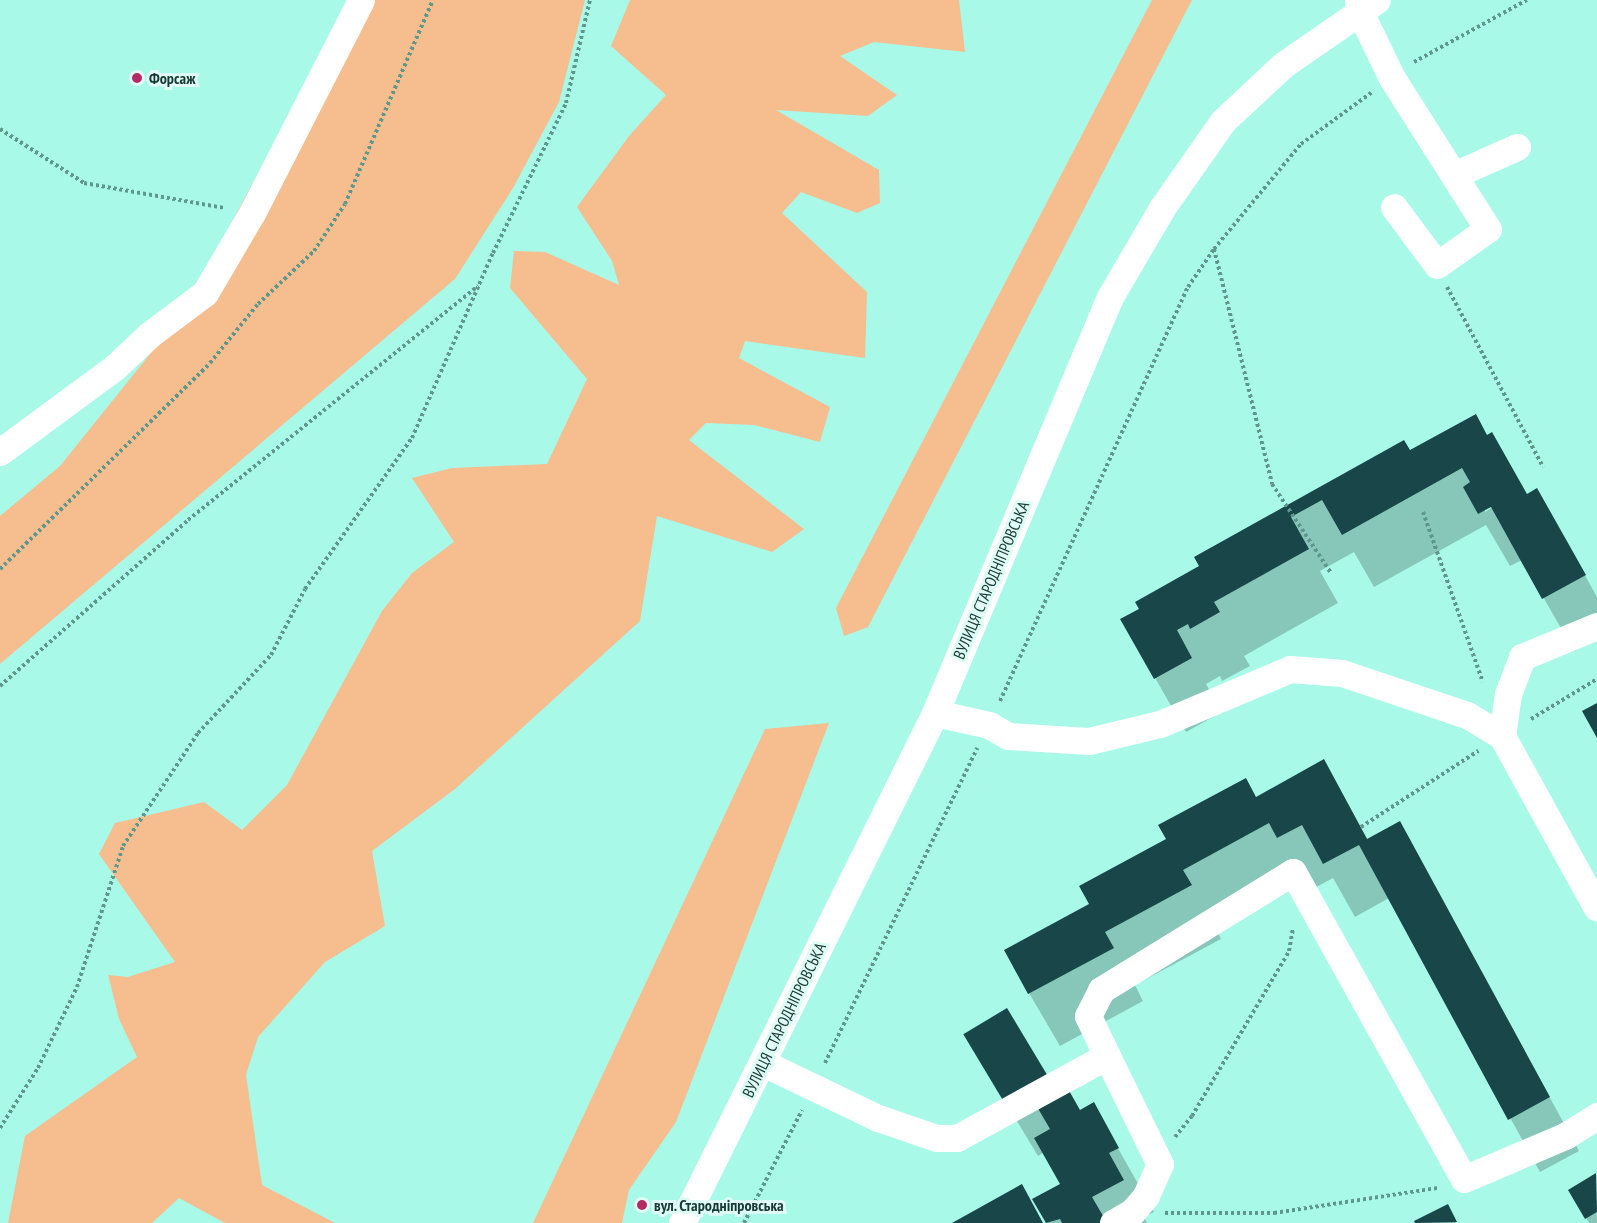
<!DOCTYPE html>
<meta charset="utf-8">
<style>
body{margin:0}
#map{position:relative;width:1597px;height:1223px;overflow:hidden;background:#a9f9e9;font-family:"PT Sans Narrow",sans-serif}
div>[style]{position:absolute}
[style*='--x']{left:calc(var(--x)*1px);top:calc(var(--y)*1px);width:calc(var(--w)*1px);rotate:calc(var(--a)*1deg)}
.green>*{inset:0;background:#f6bd8f}
.shadow>*{inset:0;background:#0003}
.building>*{inset:0;background:#194648;transform-origin:0 0}
.path>*{height:4px;margin-top:-2px;transform-origin:0;background:repeating-linear-gradient(90deg,#5f978c 0 3px,transparent 0 6px)}
.minor>*{height:27px;margin:-13.5px;padding:0 13.5px;transform-origin:13.5px;border-radius:13.5px;background:#fff}
.dots>*{width:16px;height:16px;translate:-50% -50%;box-sizing:border-box;border:3px solid #defcf5;border-radius:50%}
span{translate:-50% -50%;white-space:nowrap;text-align:center;line-height:1.15;-webkit-text-stroke:6px #defcf5;paint-order:stroke}
.poi-label{font-size:16px;color:#193a34;font-weight:700}
.left{translate:0 -50%;text-align:left}
.street-label{font-size:16px;color:#193a34}
</style>
<div id="map">
<div class="green">
<i style="clip-path:polygon(351px 0,585px 0,559px 102px,513px 188px,455px 279px,0 664px,0 516px,60px 466px,183px 313px)"></i>
<i style="clip-path:polygon(630px 0,959px 0,965px 52px,874px 42px,840px 56px,897px 95px,868px 116px,776px 110px,879px 170px,880px 203px,857px 213px,801px 192px,782px 213px,867px 292px,865px 358px,745px 341px,739px 358px,830px 407px,820px 442px,754px 425px,706px 423px,689px 440px,804px 529px,772px 552px,657px 516px,640px 621px,455px 789px,372px 851px,385px 926px,325px 962px,258px 1037px,246px 1075px,262px 1185px,335px 1223px,225px 1223px,179px 1198px,152px 1223px,8px 1223px,25px 1136px,137px 1057px,119px 1019px,108px 975px,128px 977px,175px 962px,99px 854px,115px 823px,204px 802px,242px 830px,287px 785px,382px 611px,412px 573px,454px 542px,412px 478px,452px 468px,547px 464px,587px 379px,510px 288px,514px 251px,545px 252px,619px 285px,612px 261px,577px 207px,629px 136px,666px 95px,611px 46px)"></i>
<i style="clip-path:polygon(1152px 0,1192px 0,868px 627px,844px 636px,836px 608px)"></i>
<i style="clip-path:polygon(829px 723px,676px 1122px,629px 1190px,622px 1223px,533px 1223px,765px 729px)"></i>
</div>
<div class="shadow">
<i style="clip-path:polygon(evenodd,1487px 436px,1527px 496px,1567px 543px,1597px 597px,1597px 639px,1574px 651px,1522px 560px,1510px 566px,1486px 525px,1374px 587px,1354px 552px,1320px 571px,1338px 603px,1244px 656px,1250px 666px,1222px 681px,1220px 676px,1206px 684px,1222px 712px,1186px 732px,1122px 620px,1201px 567px,1196px 558px,1409px 452px,1487px 436px,1498px 504px,1485px 512px,1485px 509px,1498px 504px)"></i>
<i style="clip-path:polygon(1324px 761px,1368px 840px,1400px 823px,1579px 1151px,1540px 1172px,1389px 898px,1355px 917px,1333px 878px,1309px 891px,1301px 876px,1213px 923px,1221px 939px,1135px 985px,1143px 1001px,1060px 1046px,1029px 993px,1091px 904px,1256px 798px)"></i>
<i style="clip-path:polygon(964px 1033px,1048px 1078px,1080px 1112px,1093px 1104px,1154px 1212px,1144px 1217px,1147px 1223px,1047px 1223px,1034px 1200px,1062px 1185px,1044px 1152px,1038px 1156px)"></i>
<i style="clip-path:polygon(1595px 1175px,1597px 1223px,1589px 1223px,1570px 1190px)"></i>
<i style="clip-path:polygon(1447px 1206px,1456px 1223px,1416px 1223px,1416px 1222px)"></i>
</div>
<div class="building">
<i style="clip-path:polygon(1476px 414px,1487px 435px,1492px 432px,1527px 494px,1537px 488px,1586px 575px,1542px 599px,1491px 507px,1478px 514px,1463px 487px,1470px 482px,1462px 468px,1342px 535px,1322px 500px,1291px 517px,1309px 549px,1214px 602px,1220px 612px,1190px 629px,1188px 624px,1177px 630px,1192px 658px,1154px 679px,1120px 619px,1139px 609px,1135px 602px,1199px 566px,1194px 557px,1404px 440px,1410px 450px)"></i>
<i style="clip-path:polygon(1597px 703px,1597px 738px,1582px 711px)"></i>
<i style="clip-path:polygon(1324px 759px,1367px 839px,1400px 821px,1550px 1097px,1508px 1120px,1359px 845px,1323px 864px,1302px 825px,1277px 838px,1269px 823px,1183px 870px,1192px 885px,1105px 932px,1114px 948px,1028px 994px,1004px 950px,1089px 904px,1079px 886px,1166px 839px,1158px 825px,1246px 778px,1256px 797px)"></i>
<i style="left:1007px;top:1008px;width:81px;height:51px;rotate:59deg"></i>
<i style="clip-path:polygon(1067px 1087px,1080px 1110px,1094px 1102px,1119px 1148px,1109px 1153px,1124px 1180px,1092px 1197px,1106px 1221px,1103px 1223px,1062px 1223px,1060px 1219px,1046px 1223px,1032px 1199px,1060px 1184px,1034px 1138px,1050px 1129px,1036px 1105px)"></i>
<i style="clip-path:polygon(1596px 1173px,1597px 1212px,1585px 1219px,1568px 1190px)"></i>
<i style="clip-path:polygon(1022px 1184px,1043px 1223px,952px 1223px)"></i>
<i style="clip-path:polygon(1448px 1204px,1457px 1222px,1415px 1223px,1414px 1221px)"></i>
</div>
<div class="path">
<i style="--x:1414;--y:62;--w:129;--a:-28.8"></i>
<i style="--x:0;--y:129;--w:100;--a:32.7"></i>
<i style="--x:84;--y:183;--w:142;--a:10.1"></i>
<i style="--x:1214;--y:249;--w:242;--a:76.1"></i>
<i style="--x:1272;--y:484;--w:107;--a:56.5"></i>
<i style="--x:1447;--y:287;--w:204;--a:61.9"></i>
<i style="--x:1423;--y:512;--w:180;--a:70.6"></i>
<i style="--x:0;--y:569;--w:294;--a:-44.4"></i>
<i style="--x:210;--y:363;--w:76;--a:-50.9"></i>
<i style="--x:258;--y:304;--w:77;--a:-43.4"></i>
<i style="--x:314;--y:251;--w:56;--a:-56.6"></i>
<i style="--x:345;--y:204;--w:222;--a:-66.7"></i>
<i style="--x:0;--y:686;--w:251;--a:-41.4"></i>
<i style="--x:188;--y:520;--w:373;--a:-38.9"></i>
<i style="--x:1000;--y:701;--w:455;--a:-65.6"></i>
<i style="--x:1188;--y:287;--w:46;--a:-55.6"></i>
<i style="--x:1214;--y:249;--w:136;--a:-50.4"></i>
<i style="--x:1301;--y:144;--w:88;--a:-36.2"></i>
<i style="--x:1531;--y:719;--w:77;--a:-31.2"></i>
<i style="--x:1361;--y:827;--w:140;--a:-33"></i>
<i style="--x:825;--y:1063;--w:350;--a:-64.2"></i>
<i style="--x:0;--y:1128;--w:71;--a:-57.7"></i>
<i style="--x:38;--y:1068;--w:90;--a:-64.3"></i>
<i style="--x:77;--y:987;--w:148;--a:-71.9"></i>
<i style="--x:123;--y:846;--w:136;--a:-56.4"></i>
<i style="--x:198;--y:733;--w:107;--a:-46.9"></i>
<i style="--x:271;--y:655;--w:74;--a:-62.7"></i>
<i style="--x:305;--y:589;--w:185;--a:-54.7"></i>
<i style="--x:412;--y:438;--w:202;--a:-66.4"></i>
<i style="--x:493;--y:253;--w:167;--a:-64"></i>
<i style="--x:566;--y:103;--w:106;--a:-76.9"></i>
<i style="--x:1175;--y:1137;--w:27;--a:-51"></i>
<i style="--x:1192;--y:1116;--w:191;--a:-59.5"></i>
<i style="--x:1289;--y:951;--w:23;--a:-80"></i>
<i style="--x:1165;--y:1213;--w:109;--a:0"></i>
<i style="--x:1274;--y:1213;--w:166;--a:-8.7"></i>
<i style="--x:744;--y:1223;--w:127;--a:-62.8"></i>
</div>
<div class="minor">
<i style="--x:1358;--y:0;--w:10;--a:84"></i>
<i style="--x:1359;--y:10;--w:76;--a:64.1"></i>
<i style="--x:1392;--y:78;--w:179;--a:57.6"></i>
<i style="--x:1488;--y:229;--w:62;--a:144.8"></i>
<i style="--x:1437;--y:265;--w:72;--a:-126.6"></i>
<i style="--x:1454;--y:175;--w:69;--a:-24"></i>
<i style="--x:0;--y:452;--w:142;--a:-36.4"></i>
<i style="--x:114;--y:368;--w:48;--a:-43.3"></i>
<i style="--x:149;--y:335;--w:70;--a:-36.9"></i>
<i style="--x:205;--y:293;--w:93;--a:-59.6"></i>
<i style="--x:252;--y:213;--w:239;--a:-62.9"></i>
<i style="--x:935;--y:713;--w:55;--a:12.5"></i>
<i style="--x:989;--y:725;--w:22;--a:30"></i>
<i style="--x:1008;--y:736;--w:81;--a:3.5"></i>
<i style="--x:1089;--y:741;--w:73;--a:-13.5"></i>
<i style="--x:1160;--y:724;--w:141;--a:-22.9"></i>
<i style="--x:1290;--y:669;--w:52;--a:4.4"></i>
<i style="--x:1342;--y:673;--w:132;--a:18.6"></i>
<i style="--x:1467;--y:715;--w:41;--a:31"></i>
<i style="--x:1502;--y:736;--w:196;--a:61.1"></i>
<i style="--x:1502;--y:736;--w:42;--a:-81.9"></i>
<i style="--x:1508;--y:694;--w:40;--a:-69"></i>
<i style="--x:1522;--y:657;--w:81;--a:-22.5"></i>
<i style="--x:1107;--y:1056;--w:44;--a:-115.4"></i>
<i style="--x:1088;--y:1016;--w:29;--a:-63"></i>
<i style="--x:1101;--y:990;--w:225;--a:-31.6"></i>
<i style="--x:1293;--y:872;--w:351;--a:60.9"></i>
<i style="--x:1464;--y:1179;--w:110;--a:-23.1"></i>
<i style="--x:1565;--y:1136;--w:38;--a:-32"></i>
<i style="--x:763;--y:1063;--w:127;--a:25.6"></i>
<i style="--x:878;--y:1118;--w:61;--a:19"></i>
<i style="--x:936;--y:1138;--w:21;--a:0"></i>
<i style="--x:957;--y:1138;--w:171;--a:-28.7"></i>
<i style="--x:1107;--y:1056;--w:120;--a:63.9"></i>
<i style="--x:1160;--y:1164;--w:35;--a:114"></i>
<i style="--x:1146;--y:1196;--w:21;--a:131"></i>
<i style="--x:1132;--y:1212;--w:22;--a:150"></i>
<i style="--x:682;--y:1223;--w:569;--a:-63.61"></i>
<i style="--x:935;--y:713;--w:451;--a:-67.2"></i>
<i style="--x:1110;--y:297;--w:103;--a:-59.7"></i>
<i style="--x:1162;--y:208;--w:106;--a:-55"></i>
<i style="--x:1223;--y:121;--w:82;--a:-43"></i>
<i style="--x:1283;--y:65;--w:114;--a:-34.7"></i>
</div>
<div class="dots">
<i style="left:137px;top:78px;background:#b52a64"></i>
<i style="left:642px;top:1205px;background:#b52a64"></i>
</div>
<div class="poi-label">
<span class="left" style="left:149px;top:78px">Форсаж</span>
<span class="left" style="left:654px;top:1205px">вул. Стародніпровська</span>
</div>
<div class="street-label">
<span style="left:991px;top:580px;rotate:-67deg">ВУЛИЦЯ СТАРОДНІПРОВСЬКА</span>
<span style="left:784px;top:1020px;rotate:-64deg">ВУЛИЦЯ СТАРОДНІПРОВСЬКА</span>
</div>
</div>
